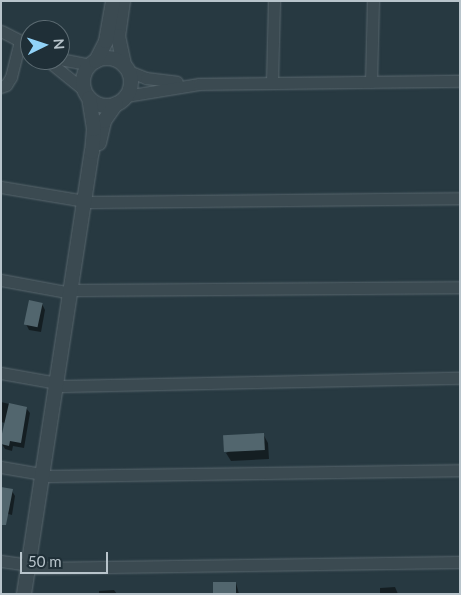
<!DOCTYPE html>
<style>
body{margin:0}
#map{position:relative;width:461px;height:595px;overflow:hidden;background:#273941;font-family:Lato,sans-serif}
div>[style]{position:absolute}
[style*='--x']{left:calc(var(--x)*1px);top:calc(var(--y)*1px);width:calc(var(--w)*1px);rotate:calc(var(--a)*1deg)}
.shadow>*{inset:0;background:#0007}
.building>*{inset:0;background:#52666e;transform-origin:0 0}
.roads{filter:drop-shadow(0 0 1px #59676e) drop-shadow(0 0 1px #59676e)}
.minor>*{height:11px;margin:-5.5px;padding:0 5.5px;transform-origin:5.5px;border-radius:5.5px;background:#3b4a51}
.tertiary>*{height:14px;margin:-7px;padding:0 7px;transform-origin:7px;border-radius:7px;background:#3b4a51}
.tertiary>.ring{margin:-7px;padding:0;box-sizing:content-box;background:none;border:14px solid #3b4a51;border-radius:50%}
span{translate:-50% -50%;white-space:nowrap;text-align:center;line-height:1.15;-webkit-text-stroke:4px #1f2f37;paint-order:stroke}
.frame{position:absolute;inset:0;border:2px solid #b8c4cb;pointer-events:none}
.north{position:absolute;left:20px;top:20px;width:50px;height:50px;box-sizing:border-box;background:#1f2f37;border:1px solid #5c6b72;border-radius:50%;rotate:86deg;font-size:14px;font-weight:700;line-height:20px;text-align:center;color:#b8c4cb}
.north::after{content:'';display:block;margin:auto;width:18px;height:22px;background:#91d2f7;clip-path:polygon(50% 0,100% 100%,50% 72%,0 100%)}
.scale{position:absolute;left:20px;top:552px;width:88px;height:22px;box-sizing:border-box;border:2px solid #b8c4cb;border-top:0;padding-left:6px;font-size:15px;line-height:18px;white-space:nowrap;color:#b8c4cb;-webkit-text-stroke:4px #1f2f37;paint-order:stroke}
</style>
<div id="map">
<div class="shadow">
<i style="clip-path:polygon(42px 304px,45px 310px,41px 332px,29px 330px,26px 324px)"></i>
<i style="clip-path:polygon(1px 402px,26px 408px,30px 413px,24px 448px,13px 446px,12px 451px,5px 449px,2px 444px,5px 423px,1px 422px)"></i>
<i style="clip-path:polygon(263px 434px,268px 443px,269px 459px,231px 461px,226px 453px)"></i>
<i style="clip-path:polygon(12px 491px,15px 496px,12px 515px,1px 512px)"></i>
<i style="clip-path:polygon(236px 583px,239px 594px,214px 594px)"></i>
<i style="clip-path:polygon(395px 587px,398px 594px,380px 594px,380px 588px)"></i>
<i style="clip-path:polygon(114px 590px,117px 594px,99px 594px,99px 591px)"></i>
</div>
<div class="building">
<i style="left:29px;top:300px;width:14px;height:25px;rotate:12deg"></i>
<i style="clip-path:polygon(9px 403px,27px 407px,21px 443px,10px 441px,9px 446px,1px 444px,1px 438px)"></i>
<i style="left:264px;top:433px;width:17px;height:41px;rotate:87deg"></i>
<i style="clip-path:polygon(1px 487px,13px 489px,6px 525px,1px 525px)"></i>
<i style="left:213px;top:582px;width:23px;height:12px"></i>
</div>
<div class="roads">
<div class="minor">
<i style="--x:1;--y:31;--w:33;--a:27"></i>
<i style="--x:60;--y:59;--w:31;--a:11"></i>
<i style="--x:47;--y:60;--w:48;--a:39"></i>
<i style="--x:128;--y:71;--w:19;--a:21"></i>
<i style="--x:146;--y:78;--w:31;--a:7"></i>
<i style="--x:371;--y:82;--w:81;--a:-88.6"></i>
<i style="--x:272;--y:83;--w:82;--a:-88.6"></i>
<i style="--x:1;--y:87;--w:5;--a:-22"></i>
<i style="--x:6;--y:85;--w:9;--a:-58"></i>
<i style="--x:11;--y:77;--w:37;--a:-76"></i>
<i style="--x:126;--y:96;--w:74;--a:-9.3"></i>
<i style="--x:199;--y:84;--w:261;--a:-0.7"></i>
<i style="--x:1;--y:187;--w:85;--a:9.5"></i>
<i style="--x:90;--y:202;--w:370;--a:-0.6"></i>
<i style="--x:1;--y:280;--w:71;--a:10.5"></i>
<i style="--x:77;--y:290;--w:383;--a:-0.4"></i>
<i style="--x:1;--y:373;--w:57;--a:10.1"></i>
<i style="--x:63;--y:386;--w:397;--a:-1.2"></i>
<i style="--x:1;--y:467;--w:42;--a:9.7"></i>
<i style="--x:49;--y:476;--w:411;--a:-0.8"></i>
<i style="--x:1;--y:561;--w:27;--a:8"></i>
<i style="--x:36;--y:568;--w:424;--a:-0.8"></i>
</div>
<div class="tertiary">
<i style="--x:123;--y:1;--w:35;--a:98"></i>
<i style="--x:118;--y:36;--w:30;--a:78"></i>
<i class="ring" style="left:83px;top:58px;width:34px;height:34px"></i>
<i style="--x:96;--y:61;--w:22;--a:-63"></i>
<i style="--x:106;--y:41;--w:40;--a:-80"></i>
<i style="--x:99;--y:143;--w:23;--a:-77"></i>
<i style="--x:104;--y:121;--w:21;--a:-55"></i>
<i style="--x:24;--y:594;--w:447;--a:-81.3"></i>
<i style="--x:92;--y:152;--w:23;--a:-85"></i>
<i style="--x:94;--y:129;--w:31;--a:-99"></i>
</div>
</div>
<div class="frame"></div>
<div class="north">N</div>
<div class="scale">50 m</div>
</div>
